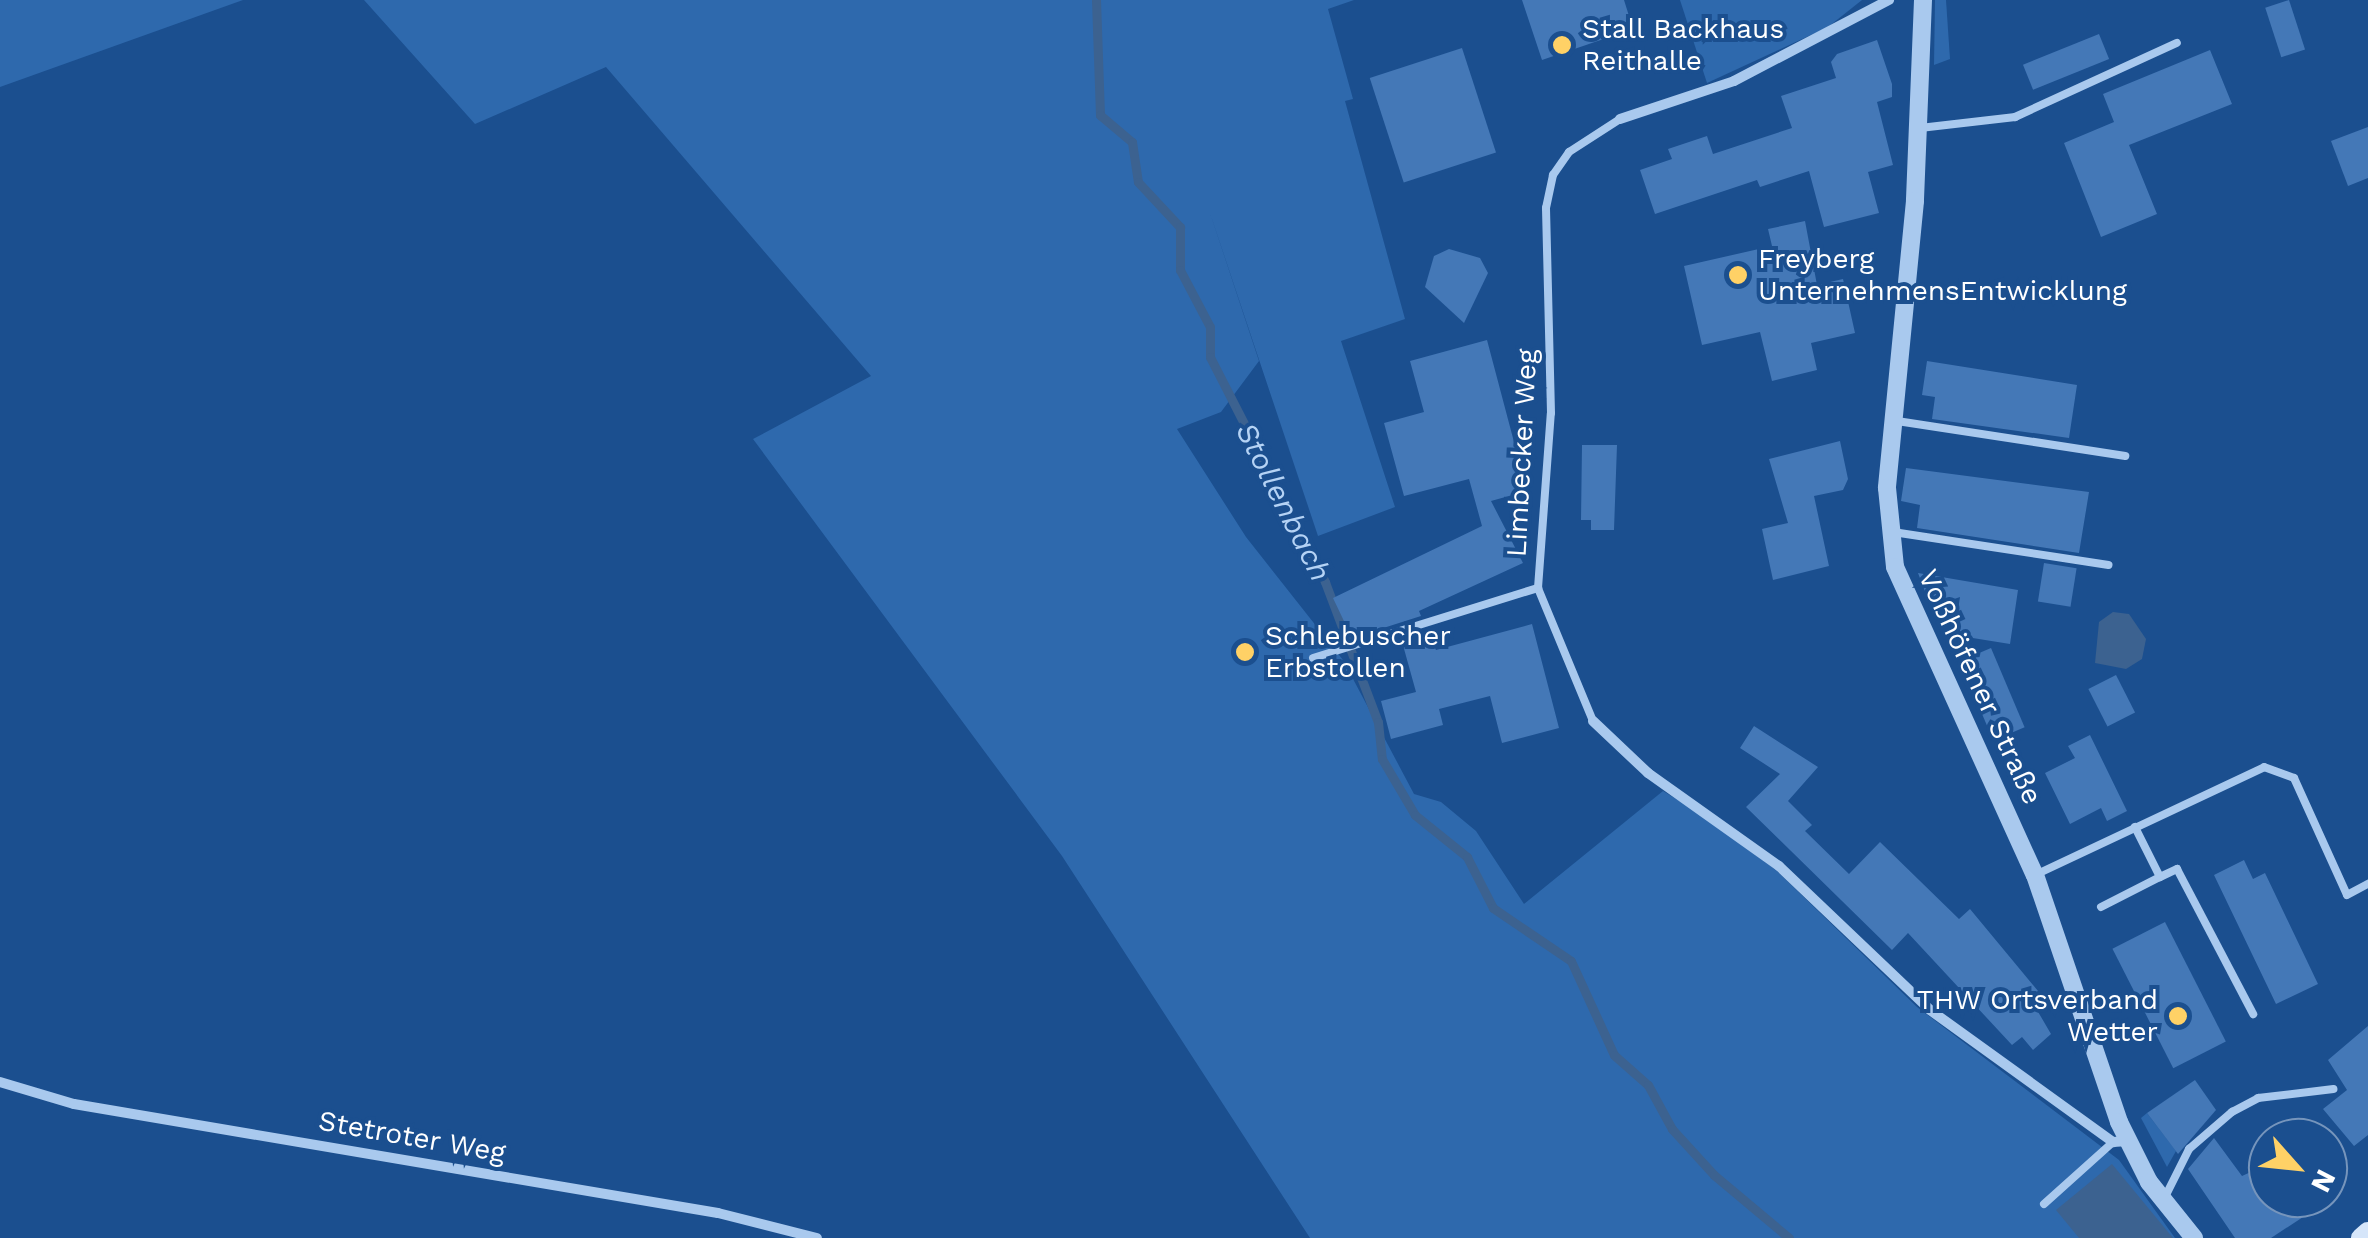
<!DOCTYPE html>
<meta charset="utf-8">
<style>
body{margin:0}
#map{position:relative;width:2368px;height:1238px;overflow:hidden;background:#1b4f8f;font-family:"Work Sans",sans-serif}
div>[style]{position:absolute}
[style*='--x']{left:calc(var(--x)*1px);top:calc(var(--y)*1px);width:calc(var(--w)*1px);rotate:calc(var(--a)*1deg)}
.green>*{inset:0;background:#2e69ad}
.water>*{inset:0;background:#3c6290}
.stream>*{height:9px;margin:-4.5px;padding:0 4.5px;transform-origin:4.5px;border-radius:4.5px;background:#3c6290}
.building>*{inset:0;background:#4478b7;transform-origin:0 0}
.service>*{height:8px;margin:-4px;padding:0 4px;transform-origin:4px;border-radius:4px;background:#a9c9ee}
.minor>*{height:10px;margin:-5px;padding:0 5px;transform-origin:5px;border-radius:5px;background:#a9c9ee}
.tertiary>*{height:18px;margin:-9px;padding:0 9px;transform-origin:9px;border-radius:9px;background:#a9c9ee}
.secondary>*{height:20px;margin:-10px;padding:0 10px;transform-origin:10px;border-radius:10px;background:#d6e6fa}
.dots>*{width:28px;height:28px;translate:-50% -50%;box-sizing:border-box;border:5px solid #1b4f8f;border-radius:50%}
span{translate:-50% -50%;white-space:nowrap;text-align:center;line-height:1.15;-webkit-text-stroke:8px #1b4f8f;paint-order:stroke}
.poi-label{font-size:28px;color:#fff}
.left{translate:0 -50%;text-align:left}
.right{translate:-100% -50%;text-align:right}
.street-label{font-size:28px;color:#fff}
.water-label{font-size:30px;color:#b5d3f5;font-style:italic}
.north{position:absolute;left:2248px;top:1118px;width:100px;height:100px;box-sizing:border-box;background:#1b4f8f;border:2px solid #7695bc;border-radius:50%;rotate:117deg;font-size:28px;font-weight:700;line-height:40px;text-align:center;color:#fff}
.north::after{content:'';display:block;margin:auto;width:35px;height:45px;background:#ffd166;clip-path:polygon(50% 0,100% 100%,50% 72%,0 100%)}
</style>
<div id="map">
<div class="green">
<i style="clip-path:polygon(0 0,243px 0,0 87px)"></i>
<i style="clip-path:polygon(364px 0,1354px 0,1328px 9px,1353px 99px,1345px 101px,1405px 319px,1341px 341px,1395px 507px,1318px 536px,1210px 213px,1259px 361px,1221px 412px,1177px 429px,1246px 537px,1343px 660px,1414px 794px,1441px 802px,1476px 831px,1524px 904px,1663px 791px,1686px 805px,1775px 869px,1917px 1007px,2119px 1160px,2175px 1238px,1310px 1238px,1062px 856px,753px 439px,871px 376px,606px 67px,475px 124px)"></i>
<i style="clip-path:polygon(1680px 0,1862px 0,1828px 27px,1707px 83px)"></i>
<i style="clip-path:polygon(1935px 0,1946px 0,1950px 59px,1934px 65px)"></i>
<i style="clip-path:polygon(2147px 1113px,2176px 1151px,2167px 1167px,2141px 1118px)"></i>
</div>
<div class="water">
<i style="clip-path:polygon(2113px 612px,2129px 614px,2146px 639px,2142px 659px,2126px 669px,2095px 663px,2099px 622px)"></i>
<i style="clip-path:polygon(2112px 1164px,2173px 1238px,2079px 1238px,2056px 1210px)"></i>
</div>
<div class="stream">
<i style="--x:1096;--y:0;--w:115;--a:88"></i>
<i style="--x:1100;--y:115;--w:42;--a:40.2"></i>
<i style="--x:1132;--y:142;--w:40;--a:81.5"></i>
<i style="--x:1138;--y:182;--w:62;--a:47"></i>
<i style="--x:1180;--y:227;--w:43;--a:90"></i>
<i style="--x:1180;--y:270;--w:64;--a:62.2"></i>
<i style="--x:1210;--y:327;--w:30;--a:90"></i>
<i style="--x:1210;--y:357;--w:253;--a:62.9"></i>
<i style="--x:1325;--y:582;--w:150;--a:69.3"></i>
<i style="--x:1378;--y:722;--w:37;--a:84"></i>
<i style="--x:1382;--y:759;--w:65;--a:59.5"></i>
<i style="--x:1415;--y:815;--w:67;--a:38.9"></i>
<i style="--x:1467;--y:857;--w:57;--a:63"></i>
<i style="--x:1493;--y:908;--w:94;--a:34.2"></i>
<i style="--x:1571;--y:961;--w:103;--a:65.4"></i>
<i style="--x:1614;--y:1055;--w:45;--a:41.4"></i>
<i style="--x:1648;--y:1085;--w:50;--a:61.4"></i>
<i style="--x:1672;--y:1129;--w:62;--a:47.6"></i>
<i style="--x:1714;--y:1175;--w:98;--a:40"></i>
</div>
<div class="building">
<i style="clip-path:polygon(1522px 0,1624px 0,1633px 29px,1542px 60px)"></i>
<i style="left:2289px;top:0;width:52px;height:25px;rotate:72deg"></i>
<i style="left:2099px;top:34px;width:27px;height:82px;rotate:68deg"></i>
<i style="clip-path:polygon(1877px 40px,1892px 84px,1892px 97px,1877px 102px,1893px 165px,1868px 172px,1879px 213px,1824px 227px,1809px 171px,1760px 187px,1757px 180px,1655px 214px,1640px 170px,1672px 159px,1668px 149px,1707px 136px,1713px 154px,1792px 128px,1781px 96px,1836px 78px,1831px 62px,1837px 54px)"></i>
<i style="left:1462px;top:48px;width:110px;height:97px;rotate:72deg"></i>
<i style="clip-path:polygon(2210px 50px,2232px 104px,2129px 145px,2157px 214px,2101px 237px,2064px 143px,2114px 122px,2103px 94px)"></i>
<i style="clip-path:polygon(2368px 127px,2368px 178px,2348px 186px,2331px 141px)"></i>
<i style="clip-path:polygon(1805px 221px,1817px 285px,1843px 279px,1855px 333px,1811px 343px,1817px 370px,1772px 381px,1760px 332px,1702px 345px,1684px 266px,1772px 246px,1768px 229px)"></i>
<i style="clip-path:polygon(1449px 249px,1480px 258px,1488px 273px,1464px 323px,1425px 287px,1434px 256px)"></i>
<i style="clip-path:polygon(1487px 340px,1527px 491px,1491px 501px,1523px 563px,1419px 611px,1421px 616px,1352px 638px,1333px 598px,1482px 526px,1469px 479px,1404px 496px,1384px 423px,1424px 412px,1410px 361px)"></i>
<i style="clip-path:polygon(1927px 361px,2077px 385px,2069px 438px,1932px 419px,1935px 397px,1922px 395px)"></i>
<i style="clip-path:polygon(1840px 441px,1848px 479px,1843px 490px,1814px 496px,1829px 566px,1773px 580px,1762px 529px,1788px 523px,1769px 459px)"></i>
<i style="clip-path:polygon(1582px 445px,1617px 445px,1614px 530px,1591px 530px,1591px 520px,1581px 520px)"></i>
<i style="clip-path:polygon(1906px 468px,2089px 492px,2079px 553px,1917px 528px,1920px 505px,1901px 501px)"></i>
<i style="left:2044px;top:563px;width:33px;height:39px;rotate:9deg"></i>
<i style="clip-path:polygon(1918px 573px,2018px 590px,2010px 644px,1954px 635px,1960px 597px,1931px 607px)"></i>
<i style="clip-path:polygon(1532px 624px,1559px 728px,1502px 743px,1490px 696px,1439px 709px,1443px 725px,1391px 739px,1381px 701px,1416px 692px,1401px 638px,1427px 630px,1436px 650px)"></i>
<i style="left:1991px;top:648px;width:86px;height:34px;rotate:67deg"></i>
<i style="left:2116px;top:675px;width:42px;height:31px;rotate:63deg"></i>
<i style="clip-path:polygon(1754px 726px,1818px 767px,1788px 801px,1812px 825px,1805px 831px,1849px 874px,1880px 842px,1959px 919px,1970px 909px,2038px 991px,2030px 998px,2051px 1034px,2033px 1050px,2022px 1037px,2012px 1045px,1908px 933px,1892px 950px,1746px 807px,1780px 774px,1740px 748px)"></i>
<i style="clip-path:polygon(2090px 735px,2127px 811px,2107px 821px,2101px 808px,2070px 824px,2045px 773px,2075px 758px,2068px 746px)"></i>
<i style="clip-path:polygon(2244px 860px,2253px 879px,2265px 873px,2318px 984px,2276px 1004px,2214px 875px)"></i>
<i style="left:2165px;top:922px;width:134px;height:59px;rotate:63deg"></i>
<i style="clip-path:polygon(2368px 1026px,2368px 1135px,2354px 1146px,2323px 1109px,2347px 1090px,2328px 1060px)"></i>
<i style="clip-path:polygon(2195px 1080px,2216px 1110px,2178px 1154px,2147px 1113px)"></i>
<i style="clip-path:polygon(2214px 1138px,2242px 1176px,2268px 1164px,2268px 1198px,2332px 1198px,2271px 1238px,2235px 1238px,2188px 1169px)"></i>
</div>
<div class="service">
<i style="--x:1920;--y:128;--w:96;--a:-6.6"></i>
<i style="--x:2015;--y:117;--w:178;--a:-24.6"></i>
<i style="--x:1897;--y:421;--w:231;--a:8.7"></i>
<i style="--x:1893;--y:532;--w:218;--a:8.7"></i>
<i style="--x:1313;--y:658;--w:236;--a:-17.3"></i>
<i style="--x:1593;--y:721;--w:144;--a:-112.5"></i>
<i style="--x:1538;--y:588;--w:175;--a:-85.8"></i>
<i style="--x:1551;--y:413;--w:205;--a:-91.4"></i>
<i style="--x:1546;--y:208;--w:34;--a:-78"></i>
<i style="--x:1553;--y:175;--w:28;--a:-55"></i>
<i style="--x:1569;--y:152;--w:61;--a:-32.9"></i>
<i style="--x:2035;--y:875;--w:253;--a:-25.2"></i>
<i style="--x:2264;--y:767;--w:32;--a:20"></i>
<i style="--x:2294;--y:778;--w:128;--a:65.6"></i>
<i style="--x:2347;--y:895;--w:24;--a:-28"></i>
<i style="--x:2160;--y:877;--w:19;--a:-25"></i>
<i style="--x:2177;--y:869;--w:164;--a:62.3"></i>
<i style="--x:2101;--y:907;--w:66;--a:-27"></i>
<i style="--x:2160;--y:877;--w:56;--a:-116.6"></i>
<i style="--x:2165;--y:1197;--w:54;--a:-63.4"></i>
<i style="--x:2189;--y:1149;--w:57;--a:-40.7"></i>
<i style="--x:2232;--y:1112;--w:30;--a:-28"></i>
<i style="--x:2258;--y:1098;--w:76;--a:-6.8"></i>
<i style="--x:2044;--y:1204;--w:93;--a:-41.9"></i>
</div>
<div class="minor">
<i style="--x:1620;--y:119;--w:120;--a:-18.4"></i>
<i style="--x:1734;--y:81;--w:175;--a:-27.6"></i>
<i style="--x:1593;--y:721;--w:76;--a:43.4"></i>
<i style="--x:1648;--y:773;--w:161;--a:35.4"></i>
<i style="--x:1779;--y:866;--w:209;--a:43.6"></i>
<i style="--x:1930;--y:1010;--w:226;--a:35.8"></i>
<i style="--x:2113;--y:1142;--w:15;--a:-4"></i>
<i style="--x:0;--y:1082;--w:77;--a:16.6"></i>
<i style="--x:74;--y:1104;--w:653;--a:9.61"></i>
<i style="--x:718;--y:1213;--w:102;--a:14.2"></i>
</div>
<div class="tertiary">
<i style="--x:1923;--y:0;--w:201;--a:92.3"></i>
<i style="--x:1915;--y:201;--w:288;--a:95.6"></i>
<i style="--x:1887;--y:488;--w:79;--a:84.2"></i>
<i style="--x:1895;--y:567;--w:338;--a:65.6"></i>
<i style="--x:2035;--y:875;--w:261;--a:71.2"></i>
<i style="--x:2119;--y:1122;--w:67;--a:63.4"></i>
<i style="--x:2149;--y:1182;--w:72;--a:51.2"></i>
</div>
<div class="secondary">
<i style="--x:2361;--y:1238;--w:9;--a:-41"></i>
</div>
<div class="dots">
<i style="left:1562px;top:45px;background:#ffd166"></i>
<i style="left:1738px;top:275px;background:#ffd166"></i>
<i style="left:1245px;top:652px;background:#ffd166"></i>
<i style="left:2178px;top:1016px;background:#ffd166"></i>
</div>
<div class="poi-label">
<span class="left" style="left:1582px;top:45px">Stall Backhaus<br>Reithalle</span>
<span class="left" style="left:1758px;top:275px">Freyberg<br>UnternehmensEntwicklung</span>
<span class="left" style="left:1265px;top:652px">Schlebuscher<br>Erbstollen</span>
<span class="right" style="left:2158px;top:1016px">THW Ortsverband<br>Wetter</span>
</div>
<div class="street-label">
<span style="left:1522px;top:453px;rotate:-87deg">Limbecker Weg</span>
<span style="left:1980px;top:687px;rotate:65deg">Voßhöfener Straße</span>
<span style="left:412px;top:1137px;rotate:10deg">Stetroter Weg</span>
</div>
<div class="water-label">
<span style="left:1283px;top:502px;rotate:63deg">Stollenbach</span>
</div>
<div class="north">N</div>
</div>
